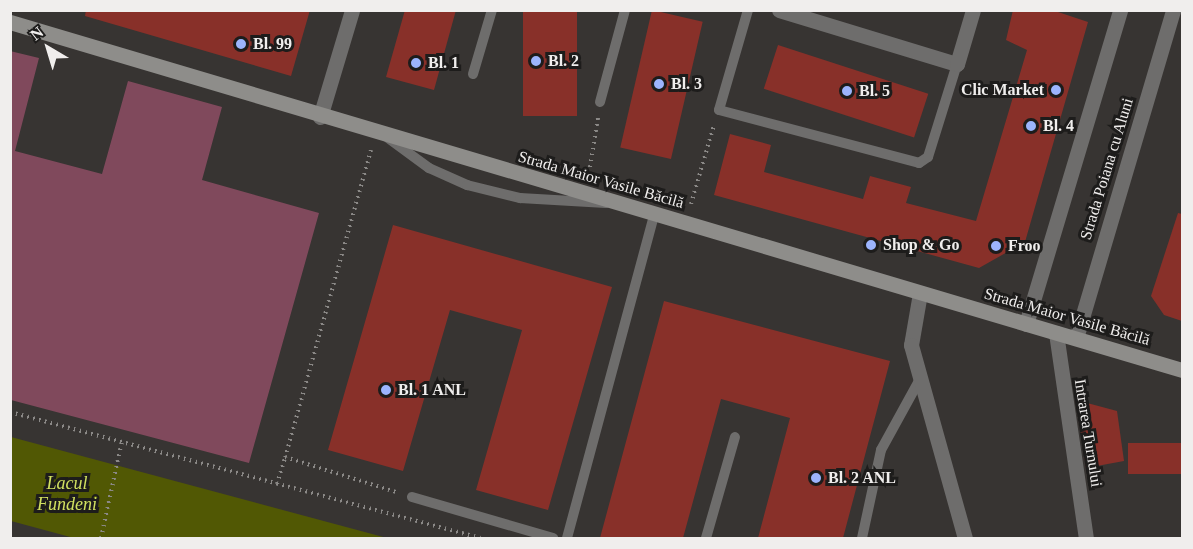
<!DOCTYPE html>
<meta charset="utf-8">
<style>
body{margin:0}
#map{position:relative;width:1193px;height:549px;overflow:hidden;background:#373432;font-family:Georgia,serif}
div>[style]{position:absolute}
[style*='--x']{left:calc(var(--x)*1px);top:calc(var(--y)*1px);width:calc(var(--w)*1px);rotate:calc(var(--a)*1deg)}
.green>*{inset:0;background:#80495c}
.water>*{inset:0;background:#515804}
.building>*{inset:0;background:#883029;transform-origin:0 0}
.path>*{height:4px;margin-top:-2px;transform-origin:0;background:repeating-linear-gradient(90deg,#8b8987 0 1.5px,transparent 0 6px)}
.lane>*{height:10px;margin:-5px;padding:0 5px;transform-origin:5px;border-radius:5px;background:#6e6d6c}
.street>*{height:15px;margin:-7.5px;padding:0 7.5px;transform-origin:7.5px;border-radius:7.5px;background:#6e6d6c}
.secondary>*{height:15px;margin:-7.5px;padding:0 7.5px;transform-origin:7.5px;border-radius:7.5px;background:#8e8d8a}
.dots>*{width:16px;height:16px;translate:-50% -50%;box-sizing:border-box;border:3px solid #1d1c1b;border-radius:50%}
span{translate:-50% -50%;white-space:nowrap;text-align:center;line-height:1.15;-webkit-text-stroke:6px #1d1c1b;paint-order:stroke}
.poi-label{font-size:16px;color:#f0eeed;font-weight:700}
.left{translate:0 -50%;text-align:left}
.right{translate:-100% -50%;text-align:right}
.street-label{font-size:16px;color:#f0eeed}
.water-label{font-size:18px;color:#d1e060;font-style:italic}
.frame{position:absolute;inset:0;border:12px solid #f0eeed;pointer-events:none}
.north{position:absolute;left:18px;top:18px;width:60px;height:60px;-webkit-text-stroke:4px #1d1c1b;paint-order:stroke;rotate:322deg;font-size:16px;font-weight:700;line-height:24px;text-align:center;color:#f0eeed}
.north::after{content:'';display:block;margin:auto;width:21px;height:27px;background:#f0eeed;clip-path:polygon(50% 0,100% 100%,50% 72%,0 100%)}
</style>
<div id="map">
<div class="green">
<i style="clip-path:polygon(10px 51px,39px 58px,15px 151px,102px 174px,128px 81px,222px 107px,202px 180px,319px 213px,249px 463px,11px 400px)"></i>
</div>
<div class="water">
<i style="clip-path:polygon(10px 437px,11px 437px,387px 538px,74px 538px,11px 521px)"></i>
</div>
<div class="building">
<i style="clip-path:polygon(86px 10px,310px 10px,291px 76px,85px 16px)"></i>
<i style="clip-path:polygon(405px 10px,456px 10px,434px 90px,386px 77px)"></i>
<i style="left:523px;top:10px;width:54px;height:106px"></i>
<i style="left:652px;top:10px;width:52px;height:141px;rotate:13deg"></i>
<i style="clip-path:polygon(1013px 10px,1052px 10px,1088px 22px,1025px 242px,979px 268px,714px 195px,730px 134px,771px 145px,764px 172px,863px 199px,870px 176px,911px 187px,906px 203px,976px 221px,1027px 50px,1006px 40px)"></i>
<i style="left:778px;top:45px;width:158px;height:46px;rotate:18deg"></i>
<i style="clip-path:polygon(1178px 213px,1182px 214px,1182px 321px,1164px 315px,1151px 296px)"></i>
<i style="clip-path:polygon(393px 225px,612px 287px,548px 510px,476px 490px,522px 330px,450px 310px,403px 471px,328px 450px)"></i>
<i style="clip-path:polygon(664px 301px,890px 361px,843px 538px,758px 538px,790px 418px,721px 399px,683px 538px,600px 538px)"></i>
<i style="clip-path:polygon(1076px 400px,1117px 411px,1124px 461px,1086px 468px)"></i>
<i style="left:1182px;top:443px;width:31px;height:54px;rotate:90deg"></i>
</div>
<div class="path">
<i style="--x:371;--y:150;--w:319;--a:105.6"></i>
<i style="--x:285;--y:457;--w:116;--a:17.5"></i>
<i style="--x:589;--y:173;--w:56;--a:-80.7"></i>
<i style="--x:691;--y:204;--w:82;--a:-73.8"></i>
<i style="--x:10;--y:412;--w:487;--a:15"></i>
<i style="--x:277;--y:484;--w:28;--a:-73"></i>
<i style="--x:101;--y:538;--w:99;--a:-77.8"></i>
</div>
<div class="lane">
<i style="--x:748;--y:10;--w:104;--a:106.2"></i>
<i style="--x:719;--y:110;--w:207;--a:14.8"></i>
<i style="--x:919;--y:163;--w:11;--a:-34"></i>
<i style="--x:928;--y:157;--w:97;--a:-72.7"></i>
<i style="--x:473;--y:74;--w:67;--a:-73.5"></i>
<i style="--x:600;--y:102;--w:95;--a:-74.8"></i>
<i style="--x:388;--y:138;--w:51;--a:36.2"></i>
<i style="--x:429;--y:168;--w:42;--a:24.1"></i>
<i style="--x:467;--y:185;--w:55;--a:13.8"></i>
<i style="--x:520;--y:198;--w:86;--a:3.3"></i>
<i style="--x:412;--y:497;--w:147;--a:16.2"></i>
<i style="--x:567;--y:538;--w:335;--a:-74.9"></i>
<i style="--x:706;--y:538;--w:105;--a:-74"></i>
<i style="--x:862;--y:538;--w:90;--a:-77.8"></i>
<i style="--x:881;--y:450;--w:81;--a:-61.2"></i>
</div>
<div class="street">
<i style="--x:779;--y:10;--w:186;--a:16.9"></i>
<i style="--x:957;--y:64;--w:56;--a:-73.5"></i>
<i style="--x:320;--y:117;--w:112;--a:-73.3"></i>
<i style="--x:920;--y:293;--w:53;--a:99.8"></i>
<i style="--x:911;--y:345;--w:200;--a:74.4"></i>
<i style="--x:1026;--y:324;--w:328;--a:-73.3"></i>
<i style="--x:1056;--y:333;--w:207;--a:81.7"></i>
<i style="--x:1076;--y:338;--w:342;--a:-73.5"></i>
</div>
<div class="secondary">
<i style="--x:10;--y:22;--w:1223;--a:16.54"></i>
</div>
<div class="dots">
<i style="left:241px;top:44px;background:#9cb4fd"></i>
<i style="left:536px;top:61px;background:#9cb4fd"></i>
<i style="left:416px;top:63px;background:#9cb4fd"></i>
<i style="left:659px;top:84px;background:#9cb4fd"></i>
<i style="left:1056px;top:90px;background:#9cb4fd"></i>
<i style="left:847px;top:91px;background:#9cb4fd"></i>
<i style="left:1031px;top:126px;background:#9cb4fd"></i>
<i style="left:871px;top:245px;background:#9cb4fd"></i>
<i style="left:996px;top:246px;background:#9cb4fd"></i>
<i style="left:386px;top:390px;background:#9cb4fd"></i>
<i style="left:816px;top:478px;background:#9cb4fd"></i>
</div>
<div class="poi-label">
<span class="left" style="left:253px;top:44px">Bl. 99</span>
<span class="left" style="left:548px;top:61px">Bl. 2</span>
<span class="left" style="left:428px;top:63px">Bl. 1</span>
<span class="left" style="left:671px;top:84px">Bl. 3</span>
<span class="right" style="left:1044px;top:90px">Clic Market</span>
<span class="left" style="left:859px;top:91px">Bl. 5</span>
<span class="left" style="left:1043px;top:126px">Bl. 4</span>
<span class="left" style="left:883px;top:245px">Shop &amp; Go</span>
<span class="left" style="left:1008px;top:246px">Froo</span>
<span class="left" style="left:398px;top:390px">Bl. 1 ANL</span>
<span class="left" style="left:828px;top:478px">Bl. 2 ANL</span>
</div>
<div class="street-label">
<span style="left:1107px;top:169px;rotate:-73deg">Strada Poiana cu Aluni</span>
<span style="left:601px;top:180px;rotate:16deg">Strada Maior Vasile Băcilă</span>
<span style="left:1067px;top:317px;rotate:16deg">Strada Maior Vasile Băcilă</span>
<span style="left:1088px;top:433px;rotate:81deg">Intrarea Turnului</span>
</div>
<div class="water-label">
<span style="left:67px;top:494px">Lacul<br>Fundeni</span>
</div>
<div class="frame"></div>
<div class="north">N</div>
</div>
